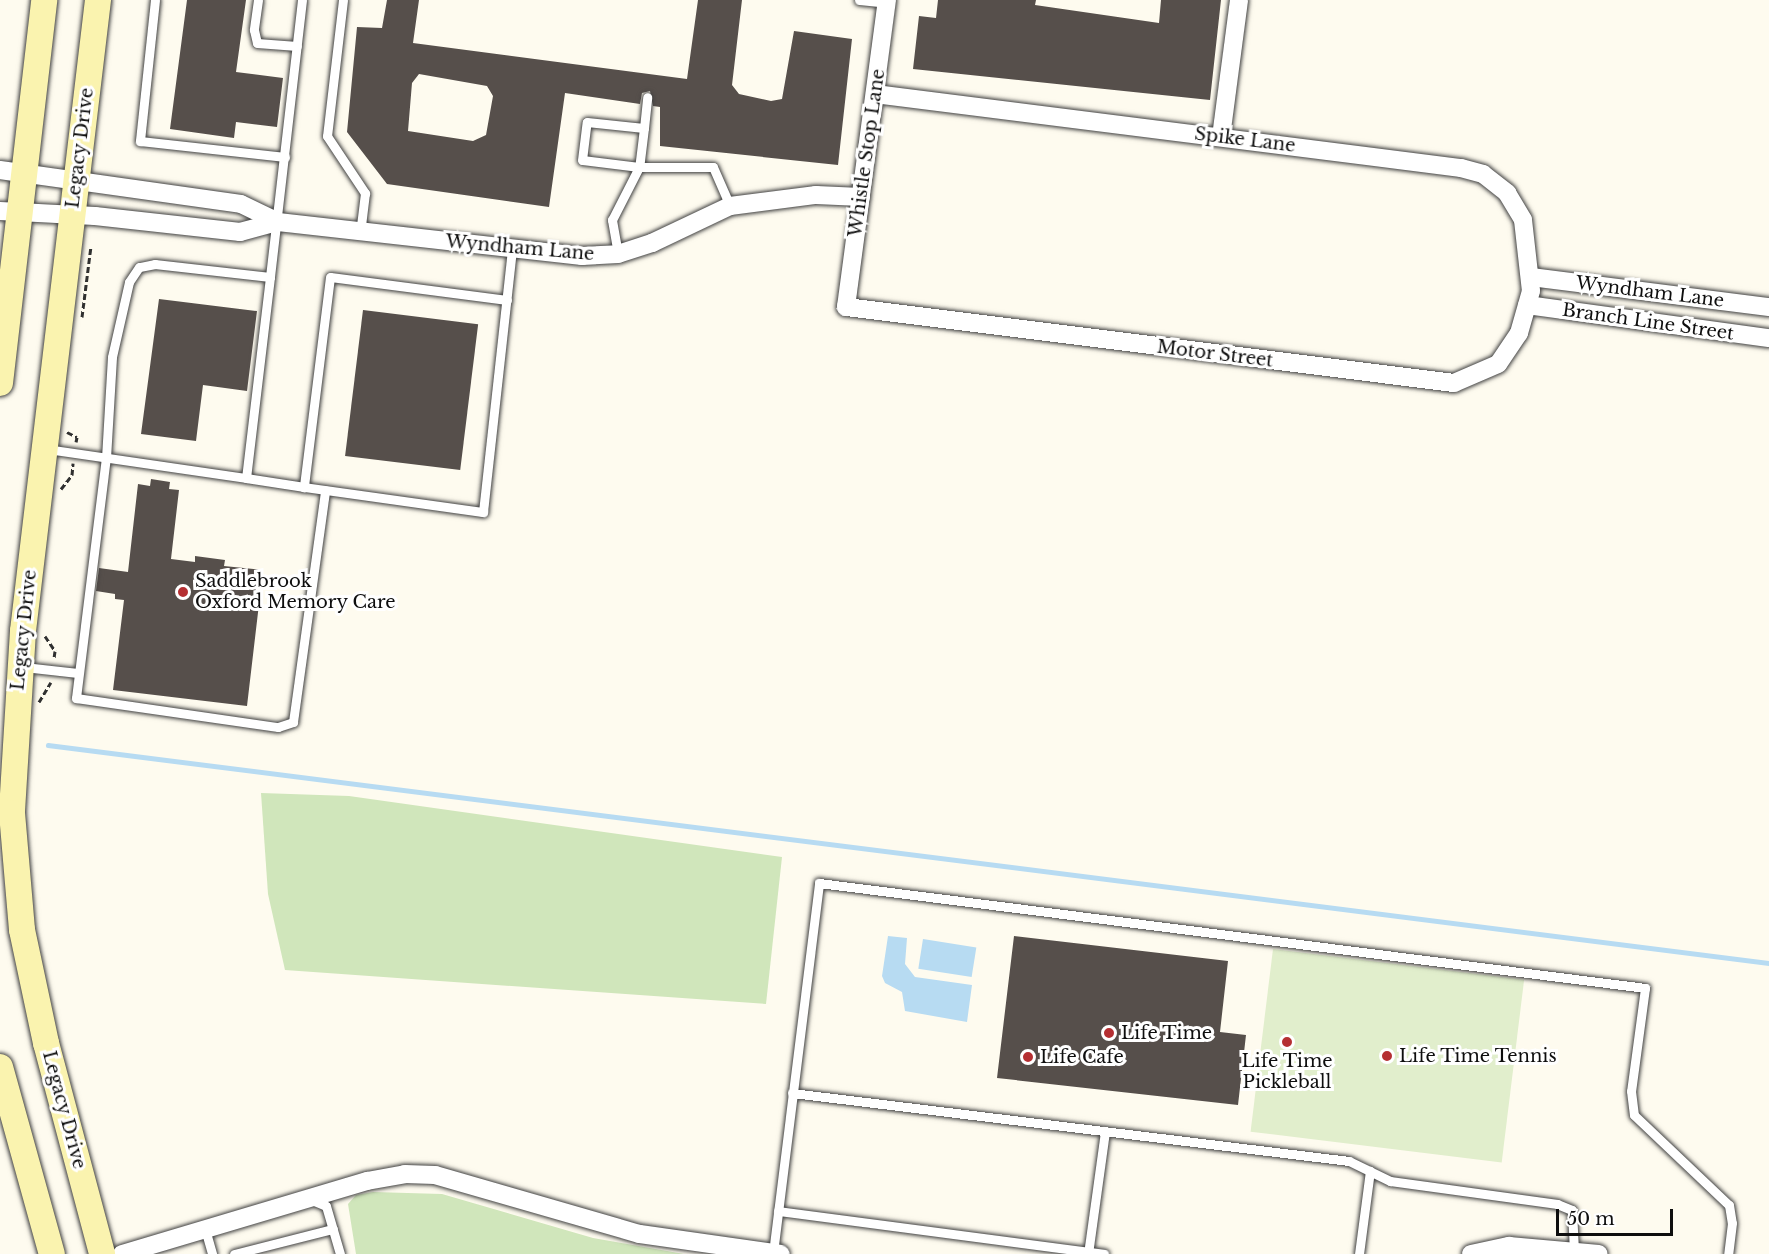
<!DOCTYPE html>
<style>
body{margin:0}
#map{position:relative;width:1769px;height:1254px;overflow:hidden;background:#fefbef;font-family:"Libre Baskerville",serif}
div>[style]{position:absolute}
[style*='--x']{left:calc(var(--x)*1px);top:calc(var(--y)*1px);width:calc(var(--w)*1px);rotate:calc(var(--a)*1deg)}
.green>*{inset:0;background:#d0e6bb}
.pitch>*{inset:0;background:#e1eecc;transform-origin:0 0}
.water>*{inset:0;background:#b7dbf2;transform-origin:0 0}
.stream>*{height:4.5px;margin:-2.25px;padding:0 2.25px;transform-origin:2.25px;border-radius:2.25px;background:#b7dbf2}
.building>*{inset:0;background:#564f4b;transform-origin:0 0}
.path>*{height:3px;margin-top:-1.5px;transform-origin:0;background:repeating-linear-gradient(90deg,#303030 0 6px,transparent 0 9px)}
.roads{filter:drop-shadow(0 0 2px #414141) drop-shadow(0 0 2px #414141)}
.lane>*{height:9px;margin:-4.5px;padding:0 4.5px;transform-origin:4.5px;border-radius:4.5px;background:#fff}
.street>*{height:18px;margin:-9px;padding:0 9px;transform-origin:9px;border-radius:9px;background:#fff}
.secondary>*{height:26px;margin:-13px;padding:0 13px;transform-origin:13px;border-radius:13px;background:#faf3af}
.dots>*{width:16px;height:16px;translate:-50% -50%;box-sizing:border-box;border:3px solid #fff;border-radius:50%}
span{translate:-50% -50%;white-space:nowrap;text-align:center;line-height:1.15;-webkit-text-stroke:6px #fff;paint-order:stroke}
.street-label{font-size:18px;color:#0e0e0e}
.poi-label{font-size:18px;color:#0e0e0e}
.left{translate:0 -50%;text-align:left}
.scale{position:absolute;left:1556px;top:1209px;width:117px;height:27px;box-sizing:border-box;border:3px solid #0e0e0e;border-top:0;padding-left:8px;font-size:18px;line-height:21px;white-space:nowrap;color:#0e0e0e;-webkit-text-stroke:4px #fff;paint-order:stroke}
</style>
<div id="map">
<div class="green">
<i style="clip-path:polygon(261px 793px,349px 796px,782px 857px,766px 1004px,285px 970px,268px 894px)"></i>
<i style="clip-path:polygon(373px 1192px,442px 1194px,593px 1238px,684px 1254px,356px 1254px,348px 1204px,356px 1195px)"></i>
</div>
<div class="pitch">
<i style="left:1273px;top:949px;width:253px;height:184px;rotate:7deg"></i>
</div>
<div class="water">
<i style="clip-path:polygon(888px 936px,907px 938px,905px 964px,915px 977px,972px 985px,967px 1022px,905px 1011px,902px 992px,885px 983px,882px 976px)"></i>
<i style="left:923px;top:939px;width:54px;height:30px;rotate:9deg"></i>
</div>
<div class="stream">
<i style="--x:48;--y:745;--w:1735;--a:7.22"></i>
</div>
<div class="building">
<i style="clip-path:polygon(187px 0,246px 0,236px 72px,283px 78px,277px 127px,236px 122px,234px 138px,170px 129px)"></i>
<i style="clip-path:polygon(evenodd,387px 0,419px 0,413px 43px,687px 79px,698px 0,742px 0,732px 85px,739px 94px,771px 101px,782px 99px,794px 31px,852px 39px,838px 165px,660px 146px,660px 107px,653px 106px,650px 91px,642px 93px,640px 104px,565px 93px,549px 207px,387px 184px,347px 132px,357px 27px,382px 28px,387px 0,419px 74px,487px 86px,493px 96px,486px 135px,473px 141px,408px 131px,412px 83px,419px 74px)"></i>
<i style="clip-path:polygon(938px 0,1036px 0,1035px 5px,1159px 23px,1161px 0,1221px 0,1210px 100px,913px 69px,919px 16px,936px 18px)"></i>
<i style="clip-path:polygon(159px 299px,257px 311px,247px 391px,203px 385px,196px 441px,141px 434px)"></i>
<i style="left:363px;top:310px;width:116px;height:147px;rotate:7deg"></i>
<i style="clip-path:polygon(151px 479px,170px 482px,169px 489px,179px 490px,171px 559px,195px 562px,195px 556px,225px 560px,224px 566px,263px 570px,247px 706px,113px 690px,124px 600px,115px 599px,115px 594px,96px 591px,99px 568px,128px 572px,138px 484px,150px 486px)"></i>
<i style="clip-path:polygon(1014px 936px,1228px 961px,1220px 1032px,1246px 1035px,1238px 1105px,997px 1078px)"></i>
</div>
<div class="path">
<i style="--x:82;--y:317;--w:72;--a:-82.8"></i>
<i style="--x:67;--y:432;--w:11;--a:27"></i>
<i style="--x:77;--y:437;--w:5;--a:101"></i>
<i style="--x:61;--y:489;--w:18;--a:-52"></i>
<i style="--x:72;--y:475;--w:12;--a:-85"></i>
<i style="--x:45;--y:636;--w:18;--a:56"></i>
<i style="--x:55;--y:651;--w:7;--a:98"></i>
<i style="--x:39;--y:702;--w:23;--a:-59"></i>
</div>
<div class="roads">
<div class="lane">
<i style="--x:155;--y:0;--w:142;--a:96.1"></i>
<i style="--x:140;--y:141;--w:146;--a:6.3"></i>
<i style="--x:258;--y:0;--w:30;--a:98"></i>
<i style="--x:254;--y:30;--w:13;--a:77"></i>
<i style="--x:257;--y:43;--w:40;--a:4.3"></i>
<i style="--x:302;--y:0;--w:279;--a:96.6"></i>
<i style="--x:270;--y:277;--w:116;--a:-173.6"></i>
<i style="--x:155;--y:264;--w:16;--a:169"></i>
<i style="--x:139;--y:267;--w:18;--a:124"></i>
<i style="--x:129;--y:282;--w:77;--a:102.8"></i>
<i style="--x:112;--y:357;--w:100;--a:93.4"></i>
<i style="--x:106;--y:457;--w:243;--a:97.1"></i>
<i style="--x:76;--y:698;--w:204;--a:8.2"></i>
<i style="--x:278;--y:727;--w:16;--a:-18"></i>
<i style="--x:293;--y:722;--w:234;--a:-82.1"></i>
<i style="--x:343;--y:0;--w:137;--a:96.7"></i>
<i style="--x:327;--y:136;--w:69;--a:56.3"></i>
<i style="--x:365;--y:193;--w:39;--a:97"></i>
<i style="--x:859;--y:0;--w:28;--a:6"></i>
<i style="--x:644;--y:128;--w:31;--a:-84"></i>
<i style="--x:618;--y:254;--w:35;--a:-100"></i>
<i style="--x:612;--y:220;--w:59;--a:-63"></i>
<i style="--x:639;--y:167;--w:57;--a:-173"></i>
<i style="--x:582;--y:160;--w:38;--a:-83"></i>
<i style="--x:587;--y:122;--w:57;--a:6"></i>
<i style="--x:644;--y:128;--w:39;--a:97"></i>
<i style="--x:639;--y:167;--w:74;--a:0"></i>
<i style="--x:713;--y:167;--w:43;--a:66.4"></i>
<i style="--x:270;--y:277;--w:202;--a:96.8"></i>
<i style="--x:246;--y:478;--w:59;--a:8.8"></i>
<i style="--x:507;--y:300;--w:178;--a:-172.6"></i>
<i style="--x:330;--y:277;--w:212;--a:97.1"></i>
<i style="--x:304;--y:487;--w:181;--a:8"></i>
<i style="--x:483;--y:512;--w:263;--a:-83.7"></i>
<i style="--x:47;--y:449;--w:201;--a:8.3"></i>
<i style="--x:24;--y:667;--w:54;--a:6.3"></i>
<i style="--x:792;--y:1093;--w:561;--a:6.96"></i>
<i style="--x:1349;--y:1161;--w:46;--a:26"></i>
<i style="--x:1390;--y:1181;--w:169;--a:7.8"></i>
<i style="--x:1557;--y:1204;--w:16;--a:22"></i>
<i style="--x:1572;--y:1210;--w:41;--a:87.2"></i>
<i style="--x:312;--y:1200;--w:15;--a:23"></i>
<i style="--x:326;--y:1206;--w:50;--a:73.7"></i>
<i style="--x:778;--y:1211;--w:329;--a:7.5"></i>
<i style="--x:205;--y:1229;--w:26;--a:74"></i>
<i style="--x:773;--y:1253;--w:373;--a:-82.9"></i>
<i style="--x:819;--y:883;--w:833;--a:7.24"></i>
<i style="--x:1645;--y:988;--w:104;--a:97.7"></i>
<i style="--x:1631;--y:1091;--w:24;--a:83"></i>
<i style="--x:1634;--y:1115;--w:131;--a:43.5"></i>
<i style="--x:1729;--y:1205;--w:18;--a:81"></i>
<i style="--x:1732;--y:1223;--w:31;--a:97"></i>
<i style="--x:234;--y:1254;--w:102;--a:-14.2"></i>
<i style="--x:1088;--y:1254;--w:124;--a:-82.1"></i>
<i style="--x:1359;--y:1254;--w:84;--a:-82.5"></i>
</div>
<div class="street">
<i style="--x:875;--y:94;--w:591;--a:7.2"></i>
<i style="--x:1461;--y:168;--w:23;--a:15"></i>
<i style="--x:1483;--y:174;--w:31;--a:38"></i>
<i style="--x:1507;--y:193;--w:31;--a:59"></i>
<i style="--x:1523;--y:220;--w:71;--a:83.6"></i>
<i style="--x:1531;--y:291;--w:44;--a:105.9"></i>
<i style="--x:1519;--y:333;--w:37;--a:124"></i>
<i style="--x:1498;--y:364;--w:48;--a:156.6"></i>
<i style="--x:1454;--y:383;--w:613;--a:-172.87"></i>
<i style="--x:846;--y:307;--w:310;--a:-82.4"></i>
<i style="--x:1221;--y:137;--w:138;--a:-82.5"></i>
<i style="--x:0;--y:170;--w:243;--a:8"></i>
<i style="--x:241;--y:204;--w:41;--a:25.9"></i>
<i style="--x:278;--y:222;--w:306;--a:6.4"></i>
<i style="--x:582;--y:256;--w:36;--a:-3"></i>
<i style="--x:618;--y:254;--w:36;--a:-18"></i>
<i style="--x:652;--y:243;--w:86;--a:-25.4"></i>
<i style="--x:730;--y:206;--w:87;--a:-7.3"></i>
<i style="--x:816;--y:195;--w:45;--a:2.5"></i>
<i style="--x:0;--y:211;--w:95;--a:3"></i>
<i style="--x:95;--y:216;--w:146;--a:6.3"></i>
<i style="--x:240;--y:232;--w:39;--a:-15"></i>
<i style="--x:1531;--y:277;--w:240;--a:7.2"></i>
<i style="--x:1527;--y:305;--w:244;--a:7.8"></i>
<i style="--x:122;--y:1254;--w:256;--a:-16.6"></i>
<i style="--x:367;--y:1181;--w:39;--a:-10"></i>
<i style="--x:405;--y:1174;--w:30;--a:2"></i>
<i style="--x:435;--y:1175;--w:213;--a:16.1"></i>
<i style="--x:640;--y:1234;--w:142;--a:8.1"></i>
<i style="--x:1471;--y:1254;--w:39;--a:-12"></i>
<i style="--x:1509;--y:1246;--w:90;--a:5.1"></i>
</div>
<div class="secondary">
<i style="--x:98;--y:0;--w:635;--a:96.78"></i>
<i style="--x:23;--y:631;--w:182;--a:93.5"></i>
<i style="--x:12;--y:813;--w:117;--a:85.1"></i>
<i style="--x:22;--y:930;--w:116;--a:78"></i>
<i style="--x:46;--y:1043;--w:218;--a:75.1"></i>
<i style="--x:0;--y:383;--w:386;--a:-83.4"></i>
<i style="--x:0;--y:1067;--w:194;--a:74.5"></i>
</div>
</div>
<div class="dots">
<i style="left:183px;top:592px;background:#b52f32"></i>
<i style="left:1109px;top:1033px;background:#b52f32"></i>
<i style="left:1287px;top:1042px;background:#b52f32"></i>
<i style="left:1387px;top:1056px;background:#b52f32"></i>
<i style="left:1028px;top:1057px;background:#b52f32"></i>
</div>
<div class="street-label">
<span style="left:1245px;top:140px;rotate:7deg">Spike Lane</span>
<span style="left:80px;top:148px;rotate:-83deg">Legacy Drive</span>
<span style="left:867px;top:153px;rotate:-82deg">Whistle Stop Lane</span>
<span style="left:520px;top:248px;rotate:5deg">Wyndham Lane</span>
<span style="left:1650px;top:292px;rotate:7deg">Wyndham Lane</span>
<span style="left:1648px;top:322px;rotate:8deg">Branch Line Street</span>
<span style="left:1215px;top:354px;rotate:7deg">Motor Street</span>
<span style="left:24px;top:630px;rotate:-84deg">Legacy Drive</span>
<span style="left:64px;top:1110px;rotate:75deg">Legacy Drive</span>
</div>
<div class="poi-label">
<span class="left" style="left:195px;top:592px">Saddlebrook<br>Oxford Memory Care</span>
<span class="left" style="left:1121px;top:1033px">Life Time</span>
<span class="left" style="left:1399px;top:1056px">Life Time Tennis</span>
<span class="left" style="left:1040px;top:1057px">Life Cafe</span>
<span style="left:1287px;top:1072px">Life Time<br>Pickleball</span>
</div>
<div class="scale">50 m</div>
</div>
